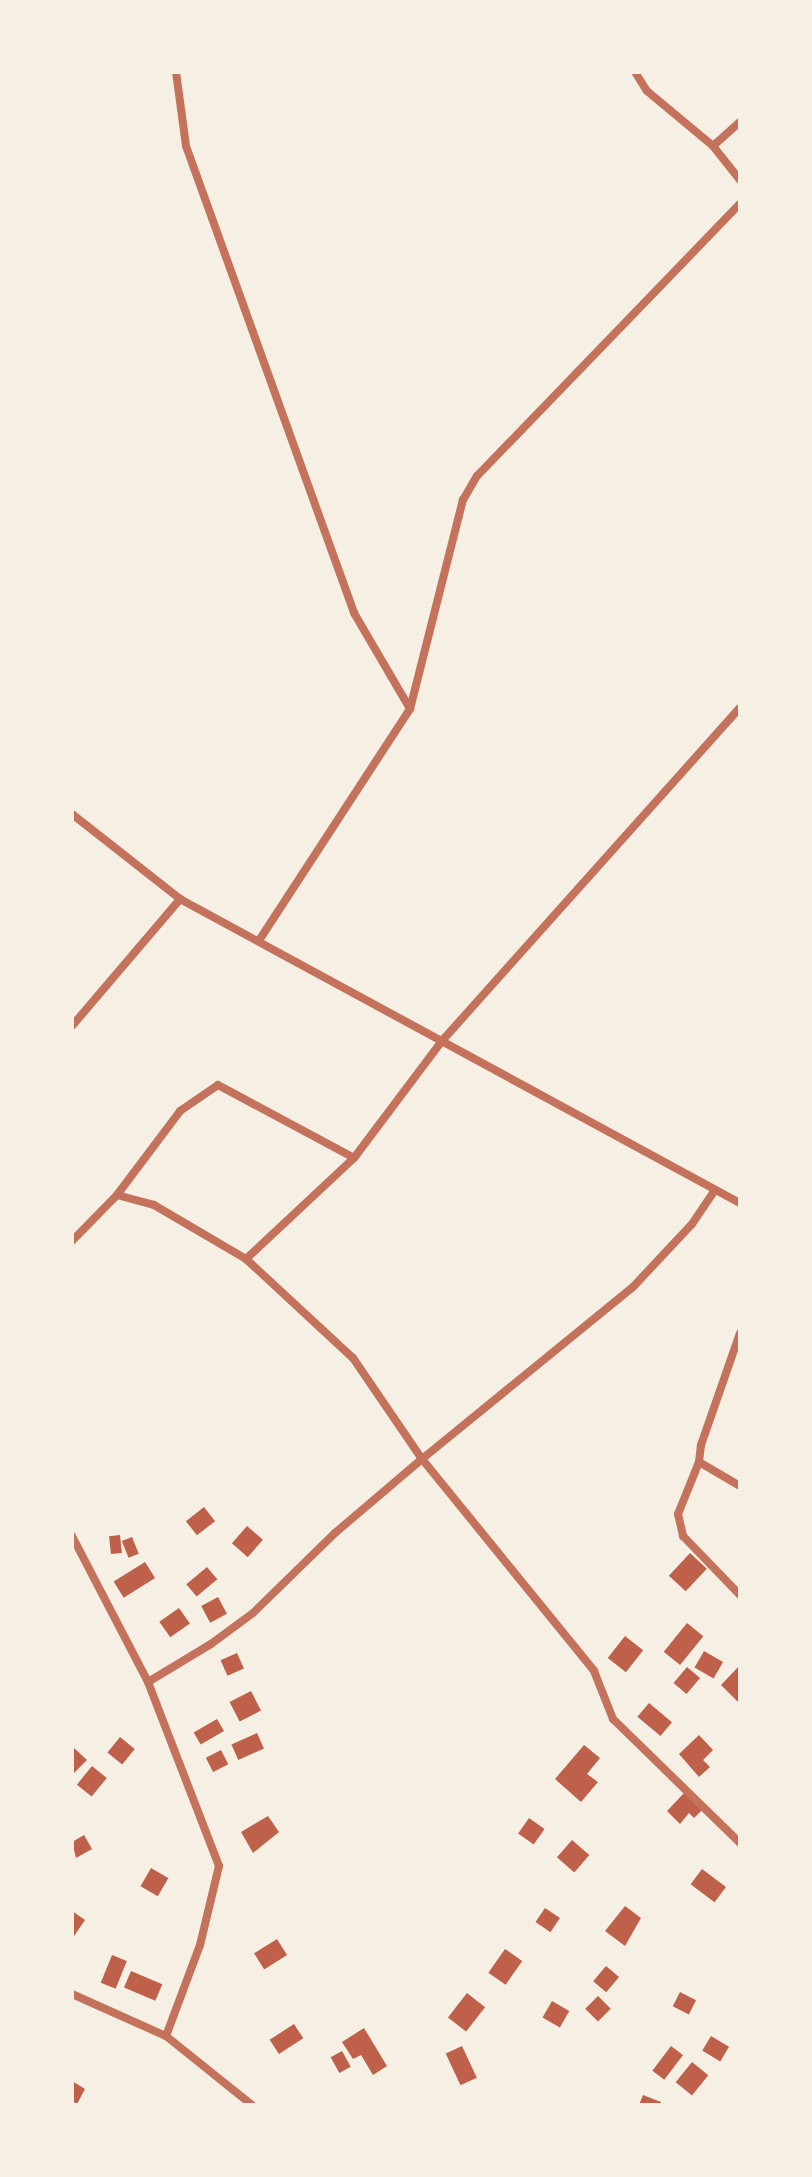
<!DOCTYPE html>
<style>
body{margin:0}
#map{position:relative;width:812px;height:2177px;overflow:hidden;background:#f6efe4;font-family:"Source Sans 3",sans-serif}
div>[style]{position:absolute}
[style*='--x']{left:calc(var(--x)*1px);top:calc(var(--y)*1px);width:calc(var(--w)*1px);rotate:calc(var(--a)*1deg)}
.building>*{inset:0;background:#bf614a;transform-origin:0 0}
.minor>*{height:8px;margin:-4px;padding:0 4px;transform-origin:4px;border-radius:4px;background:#c5725c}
span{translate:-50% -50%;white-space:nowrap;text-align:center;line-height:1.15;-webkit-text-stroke:8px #f6efe4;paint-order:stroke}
.frame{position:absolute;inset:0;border:74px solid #f6efe4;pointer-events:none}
</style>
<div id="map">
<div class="building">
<i style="left:204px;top:1507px;width:18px;height:23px;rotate:52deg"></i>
<i style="left:247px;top:1526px;width:21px;height:23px;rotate:41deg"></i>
<i style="left:120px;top:1535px;width:18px;height:11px;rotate:84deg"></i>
<i style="left:132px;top:1537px;width:18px;height:11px;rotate:68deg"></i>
<i style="left:690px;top:1553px;width:23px;height:31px;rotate:43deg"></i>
<i style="left:145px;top:1562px;width:19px;height:37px;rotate:58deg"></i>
<i style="left:207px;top:1567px;width:16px;height:27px;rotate:50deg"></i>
<i style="left:218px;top:1597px;width:19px;height:19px;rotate:62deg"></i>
<i style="left:179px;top:1608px;width:19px;height:24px;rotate:55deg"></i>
<i style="left:687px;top:1623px;width:21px;height:37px;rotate:39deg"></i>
<i style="left:625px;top:1636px;width:23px;height:28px;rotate:38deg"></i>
<i style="left:704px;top:1651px;width:22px;height:19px;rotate:30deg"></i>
<i style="left:237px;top:1653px;width:17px;height:18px;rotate:66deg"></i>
<i style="clip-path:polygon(740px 1665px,740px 1704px,721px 1685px)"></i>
<i style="left:687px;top:1667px;width:17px;height:21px;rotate:40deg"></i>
<i style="left:251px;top:1691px;width:22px;height:24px;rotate:63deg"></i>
<i style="left:649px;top:1703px;width:30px;height:18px;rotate:40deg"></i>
<i style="left:217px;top:1719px;width:14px;height:27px;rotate:60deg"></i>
<i style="left:257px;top:1733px;width:17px;height:28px;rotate:66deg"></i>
<i style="clip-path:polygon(699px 1735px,713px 1750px,703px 1760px,710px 1767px,699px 1777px,679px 1754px)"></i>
<i style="left:120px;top:1737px;width:19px;height:20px;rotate:39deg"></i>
<i style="clip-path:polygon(584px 1745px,600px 1758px,587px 1774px,598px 1782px,581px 1802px,555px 1779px)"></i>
<i style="clip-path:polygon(74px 1748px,87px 1760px,72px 1775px,72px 1750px)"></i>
<i style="left:221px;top:1750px;width:16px;height:17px;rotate:63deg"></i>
<i style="left:92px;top:1766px;width:19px;height:24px;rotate:39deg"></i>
<i style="clip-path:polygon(685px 1792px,703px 1809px,694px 1818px,689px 1813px,680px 1824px,667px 1811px)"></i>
<i style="clip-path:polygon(268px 1816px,279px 1832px,253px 1853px,241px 1832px)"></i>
<i style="left:529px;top:1818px;width:19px;height:19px;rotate:35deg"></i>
<i style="clip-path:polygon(84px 1835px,92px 1849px,76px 1858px,72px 1842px)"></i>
<i style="left:572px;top:1840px;width:23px;height:23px;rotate:41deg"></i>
<i style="left:151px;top:1868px;width:20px;height:21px;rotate:30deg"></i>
<i style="left:702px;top:1869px;width:30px;height:19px;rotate:37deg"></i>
<i style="clip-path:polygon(625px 1906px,641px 1918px,625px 1946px,605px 1931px)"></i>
<i style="left:545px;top:1908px;width:18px;height:17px;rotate:34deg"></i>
<i style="clip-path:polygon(72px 1911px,85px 1920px,72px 1939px)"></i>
<i style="left:277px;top:1939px;width:19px;height:27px;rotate:58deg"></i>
<i style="left:505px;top:1949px;width:21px;height:29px;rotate:35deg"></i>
<i style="left:112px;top:1955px;width:16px;height:30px;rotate:22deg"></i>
<i style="left:606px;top:1966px;width:17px;height:20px;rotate:40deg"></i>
<i style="left:131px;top:1971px;width:34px;height:18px;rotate:23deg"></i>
<i style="left:680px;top:1992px;width:18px;height:16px;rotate:27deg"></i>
<i style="left:467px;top:1993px;width:23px;height:31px;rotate:38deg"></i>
<i style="left:598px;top:1996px;width:18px;height:18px;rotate:45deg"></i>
<i style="left:552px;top:2001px;width:20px;height:19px;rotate:30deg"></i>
<i style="left:294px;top:2024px;width:17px;height:29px;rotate:57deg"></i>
<i style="clip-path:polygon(364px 2028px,387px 2066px,373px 2075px,361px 2055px,353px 2059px,342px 2042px)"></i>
<i style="left:711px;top:2036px;width:21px;height:17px;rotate:31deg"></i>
<i style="left:462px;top:2046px;width:35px;height:18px;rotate:65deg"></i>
<i style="left:671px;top:2046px;width:15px;height:31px;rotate:37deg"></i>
<i style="left:342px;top:2051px;width:18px;height:13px;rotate:61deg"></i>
<i style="left:692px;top:2062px;width:21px;height:26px;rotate:39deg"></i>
<i style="clip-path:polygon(72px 2081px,85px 2089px,77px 2104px,72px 2101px)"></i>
<i style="clip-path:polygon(643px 2095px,661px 2102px,660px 2105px,639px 2105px)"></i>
</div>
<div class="minor">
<i style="--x:176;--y:72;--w:75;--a:82.3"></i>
<i style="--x:186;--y:146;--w:496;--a:70.2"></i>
<i style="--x:354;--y:613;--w:111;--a:59.7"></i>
<i style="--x:635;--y:72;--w:22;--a:58"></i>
<i style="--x:647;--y:91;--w:86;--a:39.8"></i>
<i style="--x:713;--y:146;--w:43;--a:51.5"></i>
<i style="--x:713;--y:146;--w:36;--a:-42"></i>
<i style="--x:72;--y:814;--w:137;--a:38.2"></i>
<i style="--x:180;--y:899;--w:637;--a:28.5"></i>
<i style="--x:260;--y:939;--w:275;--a:-56.9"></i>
<i style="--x:410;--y:709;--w:216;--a:-75.8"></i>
<i style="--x:463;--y:500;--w:28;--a:-60"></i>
<i style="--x:477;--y:476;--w:378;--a:-46"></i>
<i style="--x:72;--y:1026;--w:167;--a:-49.6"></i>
<i style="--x:117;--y:1195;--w:105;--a:-53.1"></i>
<i style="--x:180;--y:1111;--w:46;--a:-34.4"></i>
<i style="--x:218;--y:1085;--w:154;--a:28.2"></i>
<i style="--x:72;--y:1241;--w:64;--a:-45.6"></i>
<i style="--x:117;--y:1195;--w:38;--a:15"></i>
<i style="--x:154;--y:1205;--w:107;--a:30.4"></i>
<i style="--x:246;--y:1259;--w:146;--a:42.8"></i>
<i style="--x:353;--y:1358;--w:122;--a:55.7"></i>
<i style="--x:422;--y:1459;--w:273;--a:50.9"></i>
<i style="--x:594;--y:1671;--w:52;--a:68.4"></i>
<i style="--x:613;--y:1719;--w:177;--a:44.3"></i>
<i style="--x:246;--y:1259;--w:148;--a:-43.1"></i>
<i style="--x:354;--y:1158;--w:145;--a:-53.1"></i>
<i style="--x:441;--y:1042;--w:448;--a:-48.2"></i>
<i style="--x:740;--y:1333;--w:119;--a:109.2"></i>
<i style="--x:701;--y:1445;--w:17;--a:97"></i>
<i style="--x:699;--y:1462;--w:48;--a:30.3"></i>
<i style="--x:699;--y:1462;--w:56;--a:112"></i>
<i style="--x:678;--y:1514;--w:23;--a:77"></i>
<i style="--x:683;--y:1536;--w:82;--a:46"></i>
<i style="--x:72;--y:1536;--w:165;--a:62.5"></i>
<i style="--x:148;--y:1682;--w:197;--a:68.9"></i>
<i style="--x:219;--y:1866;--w:81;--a:103.5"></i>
<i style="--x:200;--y:1945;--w:97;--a:110.5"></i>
<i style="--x:148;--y:1682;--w:74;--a:-31.1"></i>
<i style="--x:211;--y:1644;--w:52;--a:-36.4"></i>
<i style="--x:253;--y:1613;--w:115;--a:-44.3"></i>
<i style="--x:335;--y:1533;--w:114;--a:-40.4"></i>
<i style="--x:422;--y:1459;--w:272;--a:-39.2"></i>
<i style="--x:633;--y:1287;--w:86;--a:-46.9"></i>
<i style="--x:692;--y:1224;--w:41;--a:-55.9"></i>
<i style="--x:72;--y:1994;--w:103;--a:24.1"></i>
<i style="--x:166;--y:2036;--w:110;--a:38.7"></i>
</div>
<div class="frame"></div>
</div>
